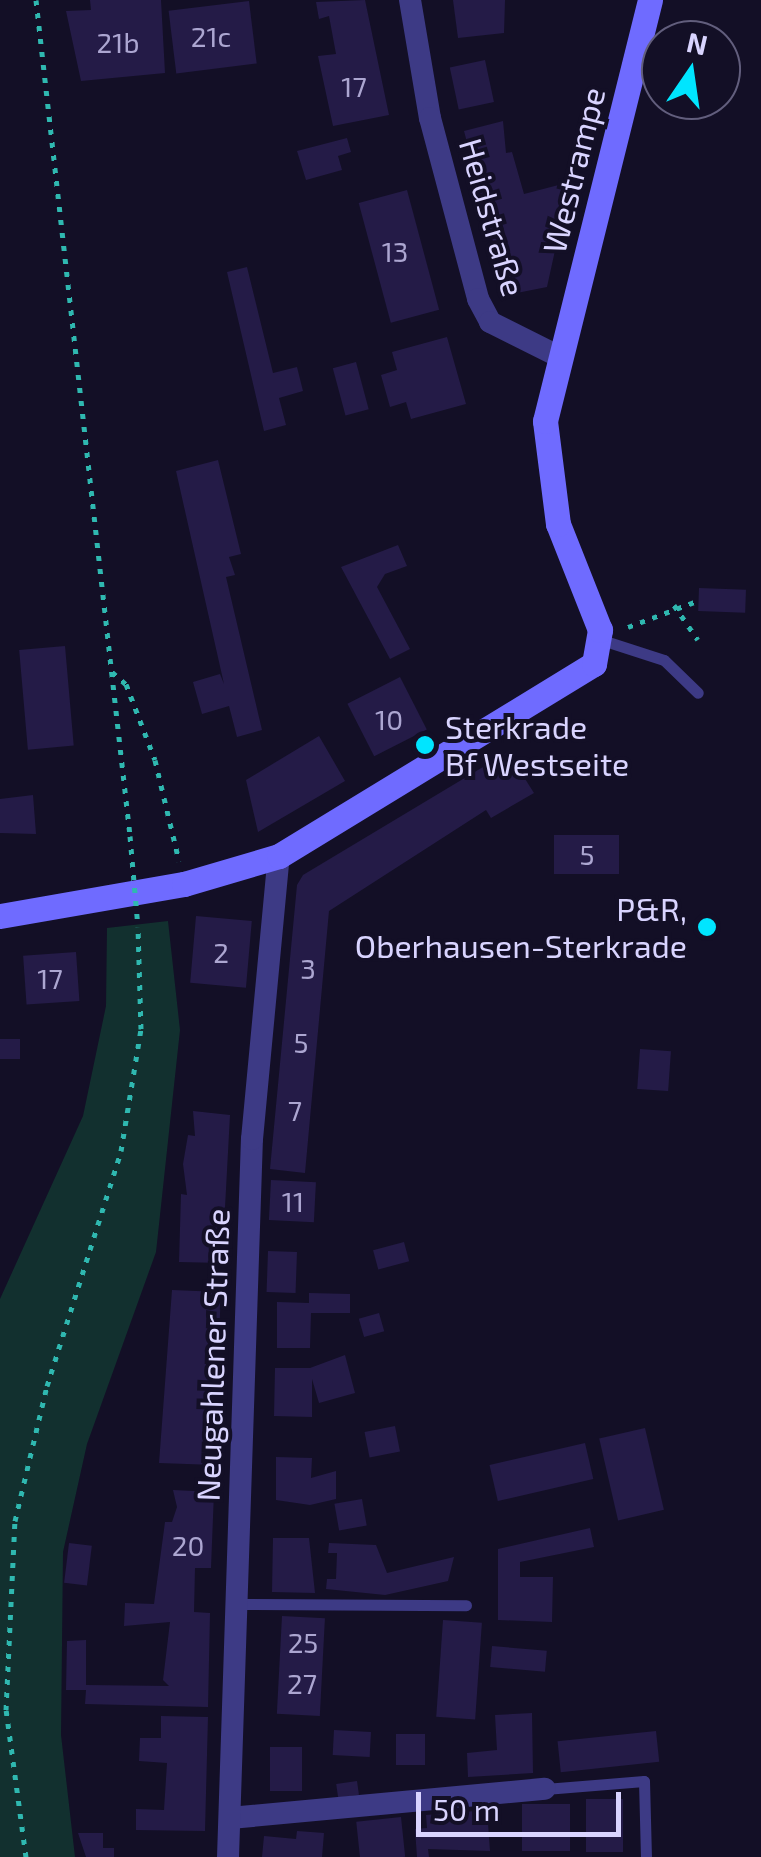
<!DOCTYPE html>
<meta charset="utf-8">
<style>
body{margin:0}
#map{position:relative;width:761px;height:1857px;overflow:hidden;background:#130f26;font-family:"Exo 2",sans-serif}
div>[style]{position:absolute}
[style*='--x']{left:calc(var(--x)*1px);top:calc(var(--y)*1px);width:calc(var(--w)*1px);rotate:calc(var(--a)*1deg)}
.green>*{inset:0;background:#12302f}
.building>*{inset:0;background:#241b47;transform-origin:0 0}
.path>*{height:5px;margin-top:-2.5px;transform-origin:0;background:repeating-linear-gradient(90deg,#2fb8b0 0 5px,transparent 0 13px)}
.lane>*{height:11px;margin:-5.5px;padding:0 5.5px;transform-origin:5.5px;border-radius:5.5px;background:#3d3a85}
.street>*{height:22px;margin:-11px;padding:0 11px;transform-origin:11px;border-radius:11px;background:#3d3a85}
.secondary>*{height:25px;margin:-12.5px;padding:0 12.5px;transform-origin:12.5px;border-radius:12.5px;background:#6f6bff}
.path-bridge>*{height:5px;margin-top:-2.5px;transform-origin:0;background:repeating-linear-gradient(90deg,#2fb8b0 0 5px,transparent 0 13px)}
.dots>*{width:28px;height:28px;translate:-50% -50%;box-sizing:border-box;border:5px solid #130f26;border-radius:50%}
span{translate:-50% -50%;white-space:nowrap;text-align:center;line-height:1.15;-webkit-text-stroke:8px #130f26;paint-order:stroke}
.number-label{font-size:28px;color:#aca6d1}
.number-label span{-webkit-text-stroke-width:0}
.street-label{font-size:32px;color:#d9d4ff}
.poi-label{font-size:32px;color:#d9d4ff}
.left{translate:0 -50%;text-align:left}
.right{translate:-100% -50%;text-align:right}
.north{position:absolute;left:641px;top:20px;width:100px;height:100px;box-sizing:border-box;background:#130f26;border:2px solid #625e7d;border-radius:50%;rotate:13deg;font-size:28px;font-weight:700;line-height:40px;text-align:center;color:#d9d4ff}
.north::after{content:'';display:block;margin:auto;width:35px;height:45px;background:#00e5ff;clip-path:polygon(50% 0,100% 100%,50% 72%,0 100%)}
.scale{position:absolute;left:416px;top:1792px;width:205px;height:45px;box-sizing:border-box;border:5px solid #d9d4ff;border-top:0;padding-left:12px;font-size:30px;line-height:35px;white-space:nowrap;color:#d9d4ff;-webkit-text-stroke:8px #130f26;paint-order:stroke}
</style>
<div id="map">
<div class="green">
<i style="clip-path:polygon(168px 921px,180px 1030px,156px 1252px,87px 1444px,63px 1552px,61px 1735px,75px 1857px,0 1857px,0 1299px,83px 1116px,106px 1006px,107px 928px)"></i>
</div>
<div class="building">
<i style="clip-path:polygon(90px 0,161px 0,165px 73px,81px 81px,66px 11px,91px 10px)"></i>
<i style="clip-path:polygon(365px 0,389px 115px,333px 126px,318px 56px,336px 54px,329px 16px,319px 19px,316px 2px)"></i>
<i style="clip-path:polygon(453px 0,505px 0,504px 33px,458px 38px)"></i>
<i style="left:249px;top:1px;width:63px;height:81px;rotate:83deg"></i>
<i style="left:485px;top:60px;width:43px;height:36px;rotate:78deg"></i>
<i style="clip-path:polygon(503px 121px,506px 153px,512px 152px,524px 194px,570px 182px,547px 287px,507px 295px,464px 131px)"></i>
<i style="clip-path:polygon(347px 138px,351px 152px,338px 156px,342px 170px,306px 180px,297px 151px)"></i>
<i style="left:407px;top:190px;width:124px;height:50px;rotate:75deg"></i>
<i style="clip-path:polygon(247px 267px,273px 373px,297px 367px,303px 391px,279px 398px,286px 425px,264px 431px,227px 272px)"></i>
<i style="clip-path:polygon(447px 337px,466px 404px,411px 419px,406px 402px,390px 407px,381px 375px,397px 370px,392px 352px)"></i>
<i style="left:356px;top:362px;width:49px;height:24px;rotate:75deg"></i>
<i style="clip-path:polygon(218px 460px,241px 554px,229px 557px,235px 575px,226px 577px,262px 730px,237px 737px,229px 706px,202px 714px,193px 682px,220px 674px,224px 684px,176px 471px)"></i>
<i style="clip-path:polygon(398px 545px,407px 566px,385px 574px,377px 587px,410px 649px,390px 659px,341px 567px)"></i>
<i style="left:699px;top:588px;width:47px;height:23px;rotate:2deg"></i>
<i style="left:65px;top:646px;width:100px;height:46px;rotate:85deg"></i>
<i style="left:400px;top:677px;width:59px;height:59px;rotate:63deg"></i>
<i style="clip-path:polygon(319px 736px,345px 781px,258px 832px,246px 780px)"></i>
<i style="clip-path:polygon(508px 752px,534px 793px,491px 818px,486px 810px,329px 911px,305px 1173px,270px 1169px,297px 885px,303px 875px)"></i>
<i style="clip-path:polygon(33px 795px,36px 834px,0 833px,0 799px)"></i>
<i style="left:554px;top:835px;width:65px;height:39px"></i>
<i style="left:196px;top:916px;width:56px;height:67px;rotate:5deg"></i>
<i style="left:76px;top:952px;width:49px;height:53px;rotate:86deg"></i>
<i style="left:0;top:1039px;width:20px;height:20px"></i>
<i style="left:640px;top:1049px;width:31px;height:40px;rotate:4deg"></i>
<i style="clip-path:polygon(193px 1111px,230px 1115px,222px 1263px,179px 1262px,181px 1194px,187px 1195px,183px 1164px,188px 1135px,195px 1136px)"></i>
<i style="left:271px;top:1180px;width:45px;height:40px;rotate:3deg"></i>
<i style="left:404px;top:1242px;width:20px;height:32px;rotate:75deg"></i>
<i style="left:268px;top:1251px;width:29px;height:41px;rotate:2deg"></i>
<i style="clip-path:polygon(172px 1290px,221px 1292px,218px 1359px,212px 1359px,215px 1465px,159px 1463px)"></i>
<i style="clip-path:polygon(309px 1293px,350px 1294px,350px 1313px,311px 1313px,310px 1348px,277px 1348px,277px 1302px,309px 1303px)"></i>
<i style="left:379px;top:1313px;width:19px;height:21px;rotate:74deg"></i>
<i style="clip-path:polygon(345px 1355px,355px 1393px,319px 1403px,312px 1379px,312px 1417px,274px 1416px,275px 1368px,310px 1368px)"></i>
<i style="left:395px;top:1426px;width:26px;height:31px;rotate:79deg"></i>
<i style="left:645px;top:1428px;width:84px;height:47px;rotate:77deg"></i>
<i style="left:585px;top:1443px;width:37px;height:98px;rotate:77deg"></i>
<i style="clip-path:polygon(276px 1457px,312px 1458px,311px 1478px,336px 1471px,336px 1499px,310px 1505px,276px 1500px)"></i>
<i style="clip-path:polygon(173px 1490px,214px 1492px,211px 1568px,195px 1568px,194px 1612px,210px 1613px,208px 1707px,85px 1704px,86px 1690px,66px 1690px,67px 1641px,86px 1640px,86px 1685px,169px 1686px,163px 1680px,170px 1622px,124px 1626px,125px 1603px,154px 1604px,165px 1522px,172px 1522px,177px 1507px)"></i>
<i style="left:362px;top:1499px;width:27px;height:28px;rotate:80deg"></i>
<i style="clip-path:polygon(590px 1528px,594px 1547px,520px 1562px,520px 1577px,553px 1577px,552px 1622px,498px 1620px,498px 1549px)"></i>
<i style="clip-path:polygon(273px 1538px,309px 1538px,315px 1593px,272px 1592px)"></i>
<i style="left:69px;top:1543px;width:23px;height:40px;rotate:7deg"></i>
<i style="clip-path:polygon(329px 1543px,376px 1545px,387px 1573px,454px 1557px,448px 1581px,385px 1595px,326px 1589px,327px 1579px,336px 1579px,337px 1553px,328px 1553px)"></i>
<i style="left:282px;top:1616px;width:43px;height:98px;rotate:3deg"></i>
<i style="left:443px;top:1620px;width:39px;height:97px;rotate:4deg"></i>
<i style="left:492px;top:1646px;width:55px;height:21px;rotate:5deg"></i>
<i style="clip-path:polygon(532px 1713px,533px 1773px,468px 1777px,467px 1753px,497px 1750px,495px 1715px)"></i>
<i style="clip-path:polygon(161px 1716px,208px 1717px,205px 1831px,136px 1830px,136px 1809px,164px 1810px,167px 1763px,139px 1761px,140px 1738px,161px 1738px)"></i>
<i style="left:334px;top:1730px;width:37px;height:25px;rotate:3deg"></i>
<i style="left:656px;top:1731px;width:31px;height:99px;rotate:84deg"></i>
<i style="left:396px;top:1734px;width:29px;height:31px"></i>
<i style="left:270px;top:1747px;width:32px;height:44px"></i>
<i style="left:357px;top:1781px;width:14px;height:21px;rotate:82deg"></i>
<i style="left:586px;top:1799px;width:37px;height:53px"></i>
<i style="left:522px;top:1804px;width:48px;height:47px"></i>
<i style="clip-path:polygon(475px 1811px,476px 1823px,488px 1823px,490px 1851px,428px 1849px,429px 1857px,417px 1857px,415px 1829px,427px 1828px,426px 1815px)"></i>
<i style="left:401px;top:1817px;width:40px;height:45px;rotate:84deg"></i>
<i style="clip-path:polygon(297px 1831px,324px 1833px,322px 1857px,262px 1857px,264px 1836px,296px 1839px)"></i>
<i style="clip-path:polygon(78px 1833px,103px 1833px,103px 1848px,114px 1848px,114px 1857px,86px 1857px)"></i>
</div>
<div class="path">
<i style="--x:36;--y:0;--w:841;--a:83.58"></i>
<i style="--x:674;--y:605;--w:42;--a:55.6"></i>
<i style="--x:628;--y:627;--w:77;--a:-20.6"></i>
<i style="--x:112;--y:672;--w:18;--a:41"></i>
<i style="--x:126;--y:684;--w:81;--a:69.1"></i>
<i style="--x:155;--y:760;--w:104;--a:76.6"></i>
<i style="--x:26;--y:1857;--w:148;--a:-97.7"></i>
<i style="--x:6;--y:1710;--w:189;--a:-87.3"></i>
<i style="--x:15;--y:1521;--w:139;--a:-76.7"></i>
<i style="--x:47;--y:1386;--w:246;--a:-72.5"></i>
<i style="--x:121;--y:1151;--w:124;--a:-80.7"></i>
<i style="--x:141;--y:1029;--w:102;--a:-91.7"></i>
</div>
<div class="lane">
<i style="--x:602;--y:640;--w:65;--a:17.9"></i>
<i style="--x:664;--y:660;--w:47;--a:44.1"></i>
<i style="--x:238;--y:1604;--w:228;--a:0.3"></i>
<i style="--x:545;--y:1789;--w:99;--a:-4.6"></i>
<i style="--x:644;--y:1781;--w:76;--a:88.5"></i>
</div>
<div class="street">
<i style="--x:410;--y:0;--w:120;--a:80.4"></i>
<i style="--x:430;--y:118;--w:187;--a:75.1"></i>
<i style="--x:478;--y:299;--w:26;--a:62"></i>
<i style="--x:490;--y:322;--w:76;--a:26.6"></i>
<i style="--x:230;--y:1818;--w:316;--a:-5.3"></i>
<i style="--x:228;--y:1857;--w:718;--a:-88.09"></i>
<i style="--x:252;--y:1139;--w:284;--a:-84.6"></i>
</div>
<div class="secondary">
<i style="--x:0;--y:916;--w:187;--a:-9.9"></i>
<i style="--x:184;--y:884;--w:99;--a:-16.4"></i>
<i style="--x:279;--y:856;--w:369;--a:-31.4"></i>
<i style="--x:594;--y:664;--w:35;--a:-80"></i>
<i style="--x:600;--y:630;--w:114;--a:-111.6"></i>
<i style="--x:558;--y:524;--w:104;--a:-97.2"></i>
<i style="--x:545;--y:421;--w:434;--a:-76"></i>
</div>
<div class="path-bridge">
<i style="--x:130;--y:836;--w:91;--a:85"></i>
</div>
<div class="dots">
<i style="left:425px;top:745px;background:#00e5ff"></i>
<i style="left:707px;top:927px;background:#00e5ff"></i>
</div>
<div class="number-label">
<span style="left:211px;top:36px">21c</span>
<span style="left:118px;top:42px">21b</span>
<span style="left:354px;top:86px">17</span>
<span style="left:395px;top:251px">13</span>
<span style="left:389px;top:719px">10</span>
<span style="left:587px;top:854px">5</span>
<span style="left:221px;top:952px">2</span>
<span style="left:308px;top:968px">3</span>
<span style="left:50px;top:978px">17</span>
<span style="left:301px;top:1042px">5</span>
<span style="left:295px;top:1110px">7</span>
<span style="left:293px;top:1201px">11</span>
<span style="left:188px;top:1545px">20</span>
<span style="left:303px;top:1642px">25</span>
<span style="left:302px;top:1683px">27</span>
</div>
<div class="street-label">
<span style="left:573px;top:170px;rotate:-76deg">Westrampe</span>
<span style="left:493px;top:217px;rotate:74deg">Heidstraße</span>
<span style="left:212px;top:1355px;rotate:-88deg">Neugahlener Straße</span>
</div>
<div class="poi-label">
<span class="left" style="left:445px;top:745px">Sterkrade<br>Bf Westseite</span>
<span class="right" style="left:687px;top:927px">P&amp;R,<br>Oberhausen-Sterkrade</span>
</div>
<div class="north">N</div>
<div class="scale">50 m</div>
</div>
